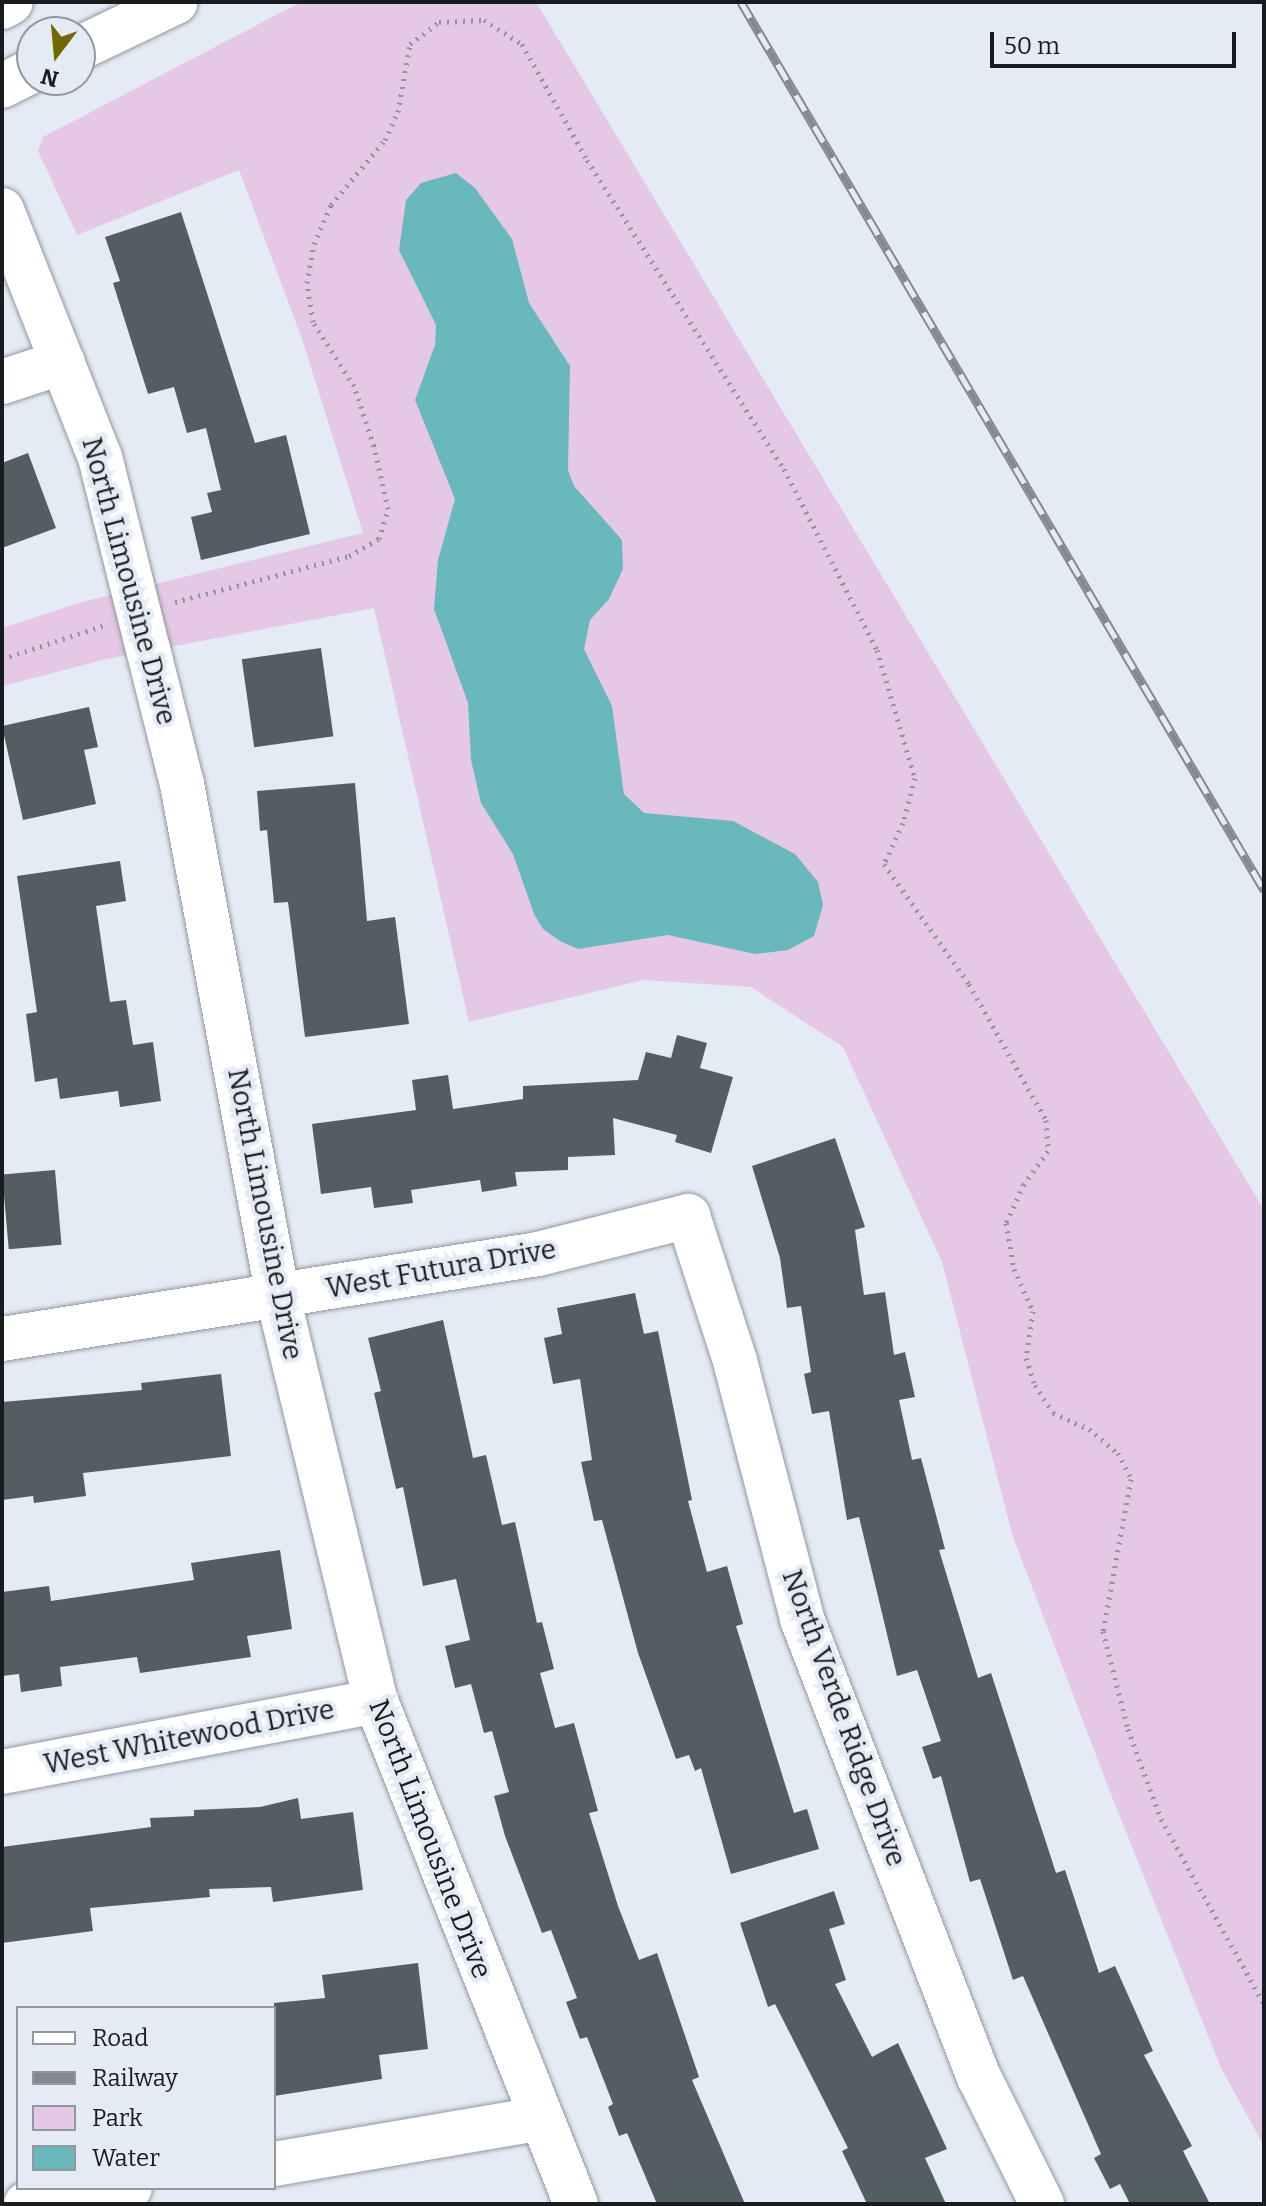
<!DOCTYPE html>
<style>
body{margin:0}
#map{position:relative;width:1266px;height:2206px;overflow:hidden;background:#e5ebf5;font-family:Bitter,serif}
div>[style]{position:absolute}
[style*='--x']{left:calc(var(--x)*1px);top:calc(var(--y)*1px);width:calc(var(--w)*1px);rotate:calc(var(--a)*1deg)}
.green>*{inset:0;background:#e5c8e5}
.water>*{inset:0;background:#69b9bc}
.building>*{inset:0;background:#535e63;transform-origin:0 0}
.path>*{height:5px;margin-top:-2.5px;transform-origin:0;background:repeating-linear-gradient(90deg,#91969d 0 2px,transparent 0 8px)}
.roads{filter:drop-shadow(0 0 2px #9197a1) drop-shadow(0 0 2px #9197a1)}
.minor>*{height:44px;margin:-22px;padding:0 22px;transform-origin:22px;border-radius:22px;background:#fff}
.major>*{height:44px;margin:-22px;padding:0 22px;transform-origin:22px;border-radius:22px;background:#fff}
.rail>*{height:9px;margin-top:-4.5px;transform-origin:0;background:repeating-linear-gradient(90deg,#e5ebf5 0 18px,#84898f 0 36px);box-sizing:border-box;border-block:2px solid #84898f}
span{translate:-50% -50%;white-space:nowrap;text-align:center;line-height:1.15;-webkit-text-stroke:8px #e5ebf5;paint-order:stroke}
.street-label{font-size:28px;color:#191c1f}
.frame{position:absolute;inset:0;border:4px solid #191c1f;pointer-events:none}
.legend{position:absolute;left:16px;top:2006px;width:260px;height:184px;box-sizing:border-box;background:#e5ebf5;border:2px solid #93989f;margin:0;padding:10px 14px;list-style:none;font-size:24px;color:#191c1f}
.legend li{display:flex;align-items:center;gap:16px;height:40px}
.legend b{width:40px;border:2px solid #93989f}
.north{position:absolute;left:16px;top:16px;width:80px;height:80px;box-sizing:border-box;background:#e5ebf5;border:2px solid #93989f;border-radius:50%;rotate:196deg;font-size:22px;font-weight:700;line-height:32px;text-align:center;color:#191c1f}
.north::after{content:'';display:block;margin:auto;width:28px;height:36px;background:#726800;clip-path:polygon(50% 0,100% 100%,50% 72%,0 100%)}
.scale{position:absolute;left:990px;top:32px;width:246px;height:36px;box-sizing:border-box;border:4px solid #191c1f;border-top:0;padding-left:10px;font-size:24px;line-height:28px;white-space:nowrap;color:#191c1f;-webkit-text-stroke:6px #e5ebf5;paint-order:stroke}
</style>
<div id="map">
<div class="green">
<i style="clip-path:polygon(301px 2px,536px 2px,1264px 1210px,1264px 2146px,1221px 2068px,1110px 1792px,1012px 1534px,942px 1262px,843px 1047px,751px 987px,643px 980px,469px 1022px,374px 608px,107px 659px,2px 686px,2px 628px,82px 602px,363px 533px,302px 339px,239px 170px,77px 235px,38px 151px,43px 137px)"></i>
</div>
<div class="water">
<i style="clip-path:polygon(456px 173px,475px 188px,512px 239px,529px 303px,570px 366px,568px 470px,574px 486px,622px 540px,623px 569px,609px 599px,590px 620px,584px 649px,612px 706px,624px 794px,644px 813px,733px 821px,795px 854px,818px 882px,823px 905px,814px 936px,788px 950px,755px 954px,668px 935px,578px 949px,560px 941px,543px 929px,534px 914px,513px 854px,481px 803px,471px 760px,468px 703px,434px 609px,438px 560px,455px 499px,415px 400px,435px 345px,436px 325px,399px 250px,406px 200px,421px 183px)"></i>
</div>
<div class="building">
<i style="clip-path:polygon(181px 212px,255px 443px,286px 435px,310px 534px,201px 560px,191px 517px,212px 512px,207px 493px,221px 490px,206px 428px,187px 433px,174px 387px,148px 394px,113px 283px,120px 281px,105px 237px)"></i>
<i style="clip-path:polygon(28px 453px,56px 528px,2px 548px,2px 463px)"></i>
<i style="left:321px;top:648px;width:89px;height:80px;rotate:82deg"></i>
<i style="clip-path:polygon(89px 707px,98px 747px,84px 750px,96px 804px,23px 820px,2px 726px)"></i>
<i style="clip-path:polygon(355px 783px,367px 921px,395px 917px,409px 1024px,305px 1037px,288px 902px,274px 903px,267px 830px,260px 831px,257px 791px)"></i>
<i style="clip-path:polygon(120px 861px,126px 901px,96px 906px,110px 1002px,126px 1000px,133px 1045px,153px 1042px,161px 1101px,120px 1107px,118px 1091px,60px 1099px,57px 1078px,35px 1082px,26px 1014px,37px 1012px,17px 876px)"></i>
<i style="clip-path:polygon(677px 1035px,707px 1043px,700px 1068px,733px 1077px,711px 1153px,675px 1142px,677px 1135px,613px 1118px,615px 1155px,568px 1157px,568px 1170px,515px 1172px,517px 1186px,482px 1192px,480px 1180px,411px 1190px,413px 1203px,374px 1208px,371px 1187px,321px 1194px,312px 1124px,416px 1110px,412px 1080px,448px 1075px,453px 1109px,523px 1099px,523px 1086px,638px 1080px,646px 1052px,671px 1058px)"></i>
<i style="clip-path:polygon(835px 1138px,865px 1227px,855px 1230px,864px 1295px,885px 1292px,894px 1355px,905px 1352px,915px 1397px,899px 1400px,912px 1460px,921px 1458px,945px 1549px,939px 1550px,978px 1678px,991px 1673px,1056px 1873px,1065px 1870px,1099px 1973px,1115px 1966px,1153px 2051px,1144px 2055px,1192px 2146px,1183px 2151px,1210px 2204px,1130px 2204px,1120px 2184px,1110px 2189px,1094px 2158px,1101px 2154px,1023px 1976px,1013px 1980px,980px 1879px,970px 1882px,941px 1776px,933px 1779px,922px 1747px,941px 1741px,917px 1670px,897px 1676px,859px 1517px,847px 1520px,829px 1411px,812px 1414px,804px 1374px,811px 1372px,801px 1306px,787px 1308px,780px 1258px,752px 1166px)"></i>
<i style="left:55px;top:1170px;width:75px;height:53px;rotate:85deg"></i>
<i style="clip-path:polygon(635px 1293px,644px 1334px,658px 1331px,692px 1500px,688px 1501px,707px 1572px,727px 1566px,743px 1624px,736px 1626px,794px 1813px,807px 1809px,819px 1849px,731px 1874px,701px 1768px,695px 1771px,689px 1755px,676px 1759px,638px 1653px,602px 1520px,594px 1521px,581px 1462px,592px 1460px,580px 1379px,553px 1384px,544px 1338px,562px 1334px,557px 1308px)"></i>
<i style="clip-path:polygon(443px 1320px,473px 1458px,486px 1455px,502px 1525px,515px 1522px,537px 1623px,542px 1622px,554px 1669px,540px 1673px,555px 1728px,574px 1723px,598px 1811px,589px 1813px,618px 1906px,639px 1960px,657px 1953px,699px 2077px,692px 2080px,745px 2204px,657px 2204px,627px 2133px,619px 2136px,608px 2107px,613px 2104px,587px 2037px,580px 2039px,566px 2002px,577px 1998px,551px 1930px,542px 1933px,505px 1836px,494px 1796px,509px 1792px,492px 1731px,484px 1733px,471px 1684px,455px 1688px,445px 1646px,470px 1640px,456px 1579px,423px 1586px,403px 1487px,396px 1489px,374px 1393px,381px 1391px,368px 1338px)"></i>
<i style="clip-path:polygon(221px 1374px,231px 1456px,83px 1473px,86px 1496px,34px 1503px,33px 1496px,2px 1500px,2px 1402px,142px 1390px,141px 1383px)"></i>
<i style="clip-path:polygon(280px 1550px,292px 1629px,247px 1636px,251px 1657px,140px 1673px,137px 1657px,60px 1667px,62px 1686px,21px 1692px,19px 1674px,2px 1676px,2px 1592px,49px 1586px,51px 1601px,194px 1580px,191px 1563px)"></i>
<i style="clip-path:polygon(298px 1798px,301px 1819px,353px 1812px,363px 1890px,273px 1902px,271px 1887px,209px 1889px,210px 1897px,90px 1908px,93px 1931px,2px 1943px,2px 1847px,151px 1827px,150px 1818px,194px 1816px,194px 1810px,260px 1807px)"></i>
<i style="clip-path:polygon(834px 1891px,845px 1924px,829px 1929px,846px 1980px,835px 1984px,872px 2057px,898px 2043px,947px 2149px,925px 2158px,946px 2204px,867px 2204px,842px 2151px,848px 2148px,775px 2004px,768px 2007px,740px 1923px)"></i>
<i style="clip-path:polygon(418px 1963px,428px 2049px,379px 2055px,382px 2079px,274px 2096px,274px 2003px,325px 1998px,322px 1975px)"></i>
</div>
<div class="path">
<i style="--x:175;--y:602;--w:180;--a:-14.8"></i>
<i style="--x:349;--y:556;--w:34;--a:-30"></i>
<i style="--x:379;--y:539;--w:31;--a:-73"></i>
<i style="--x:388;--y:509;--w:65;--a:-102.5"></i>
<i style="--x:374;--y:446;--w:63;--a:-108.4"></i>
<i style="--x:354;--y:386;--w:76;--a:-122.6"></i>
<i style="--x:313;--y:322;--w:39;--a:-99"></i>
<i style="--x:307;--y:283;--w:40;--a:-80"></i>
<i style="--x:314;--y:244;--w:43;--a:-66.4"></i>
<i style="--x:331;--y:205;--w:85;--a:-50.3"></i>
<i style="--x:385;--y:140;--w:31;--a:-65"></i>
<i style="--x:398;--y:112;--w:69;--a:-80"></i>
<i style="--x:410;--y:44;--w:36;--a:-37"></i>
<i style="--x:439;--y:22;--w:45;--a:-2.5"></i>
<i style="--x:484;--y:20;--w:45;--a:32.3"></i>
<i style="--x:522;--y:44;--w:133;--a:60.7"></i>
<i style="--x:587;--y:160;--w:366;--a:57.5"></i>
<i style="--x:784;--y:469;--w:203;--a:62.8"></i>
<i style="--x:877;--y:650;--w:134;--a:73.5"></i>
<i style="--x:915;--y:778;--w:47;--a:104.9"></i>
<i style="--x:903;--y:823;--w:45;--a:114.9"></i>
<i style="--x:884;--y:864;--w:147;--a:54.7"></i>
<i style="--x:969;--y:984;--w:156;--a:60.5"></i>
<i style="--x:1046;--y:1120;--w:31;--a:86"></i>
<i style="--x:1048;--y:1151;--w:41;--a:126"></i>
<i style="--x:1024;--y:1184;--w:43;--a:114.8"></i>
<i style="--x:1006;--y:1223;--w:47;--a:80.1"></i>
<i style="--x:1014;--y:1269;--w:46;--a:65.7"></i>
<i style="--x:1033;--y:1311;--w:48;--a:98.5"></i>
<i style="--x:1026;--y:1358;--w:28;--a:72"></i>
<i style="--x:1035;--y:1385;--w:33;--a:57"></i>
<i style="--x:1053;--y:1413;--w:39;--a:24"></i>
<i style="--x:1089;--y:1429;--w:38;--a:40"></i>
<i style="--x:1118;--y:1453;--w:29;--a:63"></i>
<i style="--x:1131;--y:1479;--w:155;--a:100.4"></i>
<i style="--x:1103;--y:1631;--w:101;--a:75.7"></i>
<i style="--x:1128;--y:1729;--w:96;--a:69.9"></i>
<i style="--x:1161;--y:1819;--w:212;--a:60.9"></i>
<i style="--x:2;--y:659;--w:108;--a:-18.3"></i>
</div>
<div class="roads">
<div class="minor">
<i style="--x:2;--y:210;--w:266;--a:68.4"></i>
<i style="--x:100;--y:457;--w:198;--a:76"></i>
<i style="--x:148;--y:649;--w:139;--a:75.9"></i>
<i style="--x:182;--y:784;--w:522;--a:79.4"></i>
<i style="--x:278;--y:1297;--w:416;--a:76.4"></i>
<i style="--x:376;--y:1701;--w:541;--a:68.32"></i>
<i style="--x:2;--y:382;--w:64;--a:-18.2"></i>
<i style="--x:2;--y:1339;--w:543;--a:-9.01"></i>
<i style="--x:538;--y:1254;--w:155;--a:-14.2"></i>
<i style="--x:688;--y:1216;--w:152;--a:72"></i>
<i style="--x:735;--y:1361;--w:267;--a:75.4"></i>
<i style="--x:802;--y:1619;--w:491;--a:68.9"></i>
<i style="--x:979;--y:2077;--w:142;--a:63.6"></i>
<i style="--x:2;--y:1772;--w:381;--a:-10.7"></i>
<i style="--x:274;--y:2164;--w:268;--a:-9.7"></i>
<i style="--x:26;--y:2204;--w:105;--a:-8.7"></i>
</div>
<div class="major">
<i style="--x:2;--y:7;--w:10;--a:-29"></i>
<i style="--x:80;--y:48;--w:106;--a:-25.6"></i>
<i style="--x:2;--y:86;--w:34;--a:-27"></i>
</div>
</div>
<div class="rail">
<i style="--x:741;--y:2;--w:1031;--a:59.5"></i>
</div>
<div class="street-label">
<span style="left:129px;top:581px;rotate:75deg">North Limousine Drive</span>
<span style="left:265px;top:1214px;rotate:79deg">North Limousine Drive</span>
<span style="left:441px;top:1269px;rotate:-10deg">West Futura Drive</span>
<span style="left:844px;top:1718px;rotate:70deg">North Verde Ridge Drive</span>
<span style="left:189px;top:1737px;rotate:-11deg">West Whitewood Drive</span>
<span style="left:430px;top:1839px;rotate:69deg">North Limousine Drive</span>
</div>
<div class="frame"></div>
<ul class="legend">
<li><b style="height:10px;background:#fff"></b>Road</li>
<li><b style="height:10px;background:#84898f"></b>Railway</li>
<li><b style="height:22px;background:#e5c8e5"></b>Park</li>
<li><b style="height:22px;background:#69b9bc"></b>Water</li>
</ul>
<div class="north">N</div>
<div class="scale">50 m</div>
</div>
